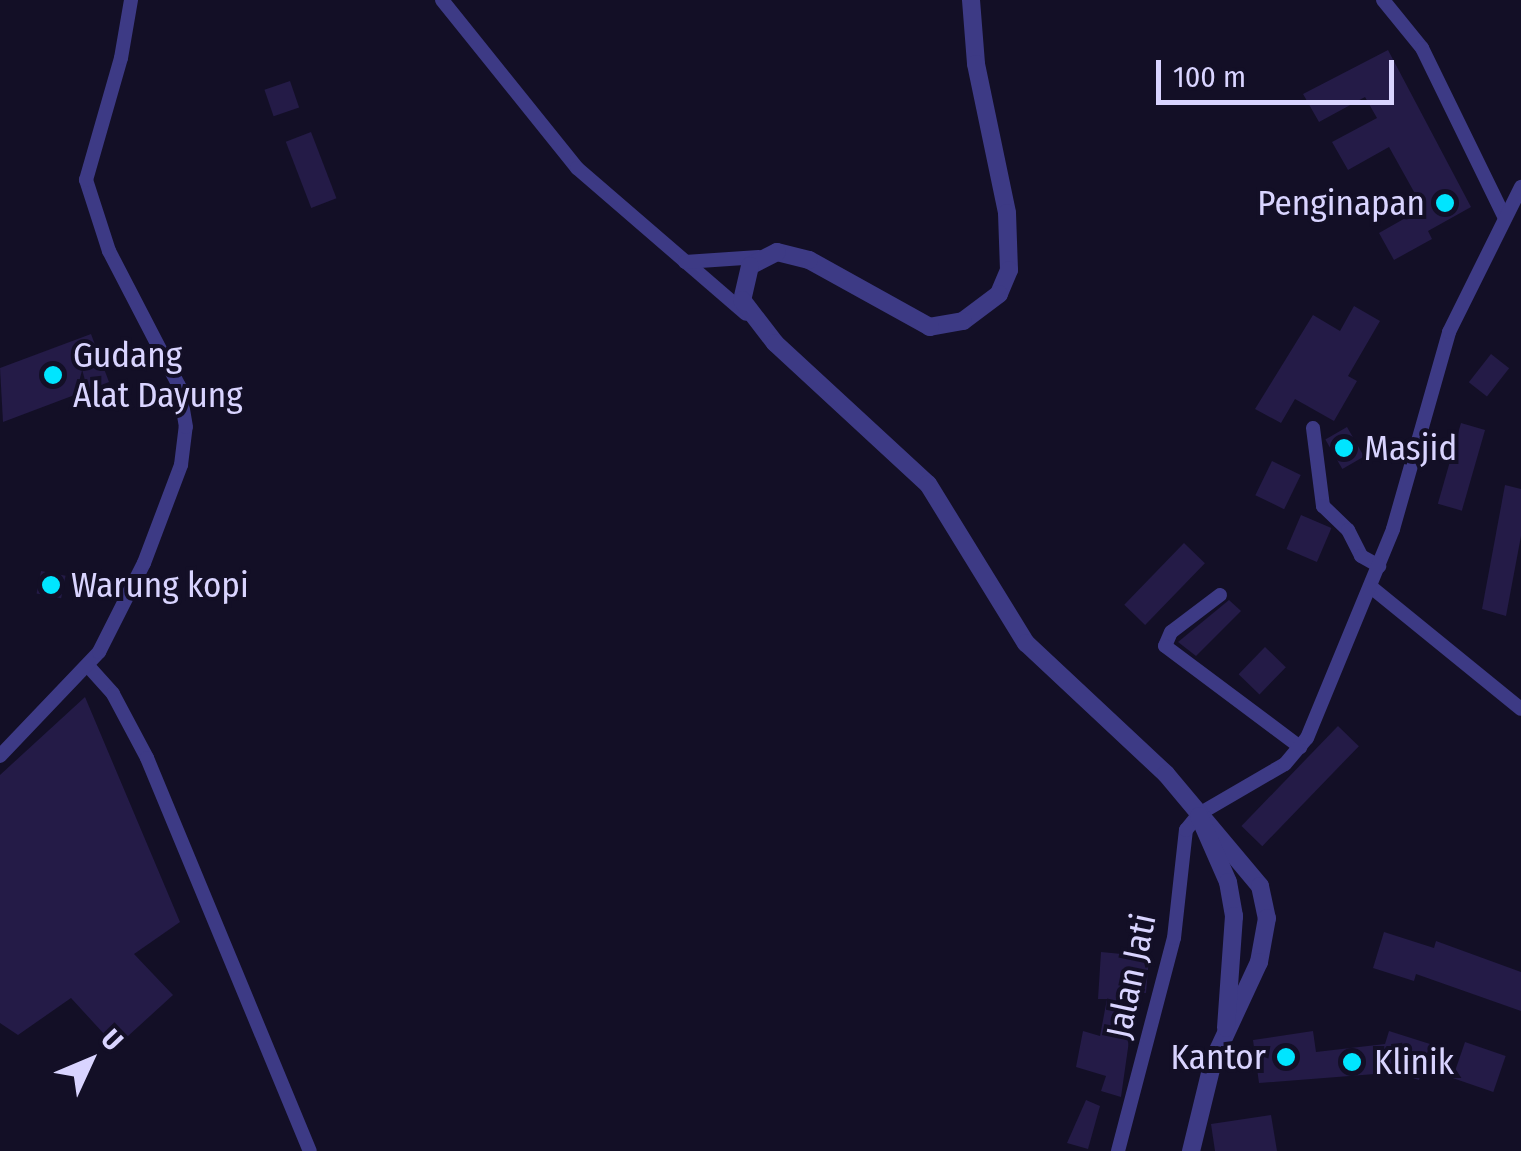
<!DOCTYPE html>
<style>
body{margin:0}
#map{position:relative;width:1521px;height:1151px;overflow:hidden;background:#130f26;font-family:"Fira Sans Condensed",sans-serif}
div>[style]{position:absolute}
[style*='--x']{left:calc(var(--x)*1px);top:calc(var(--y)*1px);width:calc(var(--w)*1px);rotate:calc(var(--a)*1deg)}
.building>*{inset:0;background:#241b47;transform-origin:0 0}
.minor>*{height:14px;margin:-7px;padding:0 7px;transform-origin:7px;border-radius:7px;background:#3d3a85}
.tertiary>*{height:18px;margin:-9px;padding:0 9px;transform-origin:9px;border-radius:9px;background:#3d3a85}
.dots>*{width:28px;height:28px;translate:-50% -50%;box-sizing:border-box;border:5px solid #130f26;border-radius:50%}
span{translate:-50% -50%;white-space:nowrap;text-align:center;line-height:1.15;-webkit-text-stroke:8px #130f26;paint-order:stroke}
.poi-label{font-size:35px;color:#d9d4ff}
.right{translate:-100% -50%;text-align:right}
.left{translate:0 -50%;text-align:left}
.street-label{font-size:35px;color:#d9d4ff}
.north{position:absolute;left:40px;top:1011px;width:100px;height:100px;-webkit-text-stroke:8px #130f26;paint-order:stroke;rotate:46deg;font-size:28px;font-weight:700;line-height:40px;text-align:center;color:#d9d4ff}
.north::after{content:'';display:block;margin:auto;width:35px;height:45px;background:#d9d4ff;clip-path:polygon(50% 0,100% 100%,50% 72%,0 100%)}
.scale{position:absolute;left:1156px;top:60px;width:238px;height:45px;box-sizing:border-box;border:5px solid #d9d4ff;border-top:0;padding-left:12px;font-size:30px;line-height:35px;white-space:nowrap;color:#d9d4ff;-webkit-text-stroke:8px #130f26;paint-order:stroke}
</style>
<div id="map">
<div class="building">
<i style="clip-path:polygon(1388px 50px,1471px 207px,1428px 231px,1432px 239px,1394px 260px,1379px 233px,1423px 208px,1389px 147px,1348px 170px,1332px 142px,1377px 118px,1365px 97px,1319px 122px,1303px 94px)"></i>
<i style="left:290px;top:81px;width:28px;height:27px;rotate:71deg"></i>
<i style="left:311px;top:132px;width:71px;height:27px;rotate:69deg"></i>
<i style="clip-path:polygon(1354px 306px,1380px 321px,1348px 376px,1357px 381px,1334px 421px,1295px 399px,1281px 423px,1255px 409px,1313px 315px,1340px 331px)"></i>
<i style="clip-path:polygon(91px 334px,109px 382px,3px 422px,0 368px)"></i>
<i style="left:1491px;top:354px;width:23px;height:36px;rotate:38deg"></i>
<i style="left:1461px;top:423px;width:25px;height:84px;rotate:16deg"></i>
<i style="left:1347px;top:427px;width:34px;height:25px;rotate:60deg"></i>
<i style="left:1272px;top:461px;width:32px;height:38px;rotate:26deg"></i>
<i style="clip-path:polygon(1505px 485px,1521px 489px,1521px 536px,1506px 616px,1482px 609px)"></i>
<i style="left:1301px;top:515px;width:33px;height:37px;rotate:23deg"></i>
<i style="left:1184px;top:543px;width:29px;height:86px;rotate:44deg"></i>
<i style="left:41px;top:571px;width:25px;height:23px;rotate:11deg"></i>
<i style="clip-path:polygon(1229px 600px,1241px 611px,1196px 656px,1178px 642px)"></i>
<i style="left:1265px;top:647px;width:29px;height:38px;rotate:44deg"></i>
<i style="clip-path:polygon(85px 697px,180px 922px,134px 954px,173px 995px,116px 1047px,71px 998px,18px 1035px,0 1023px,0 775px)"></i>
<i style="left:1338px;top:726px;width:29px;height:139px;rotate:44deg"></i>
<i style="clip-path:polygon(1384px 932px,1434px 948px,1436px 941px,1521px 972px,1521px 1011px,1416px 974px,1414px 981px,1373px 968px)"></i>
<i style="clip-path:polygon(1133px 945px,1150px 946px,1146px 993px,1136px 992px,1121px 1097px,1101px 1091px,1106px 1076px,1076px 1067px,1083px 1031px,1100px 1036px,1107px 999px,1098px 999px,1101px 952px,1132px 955px)"></i>
<i style="clip-path:polygon(1313px 1031px,1316px 1052px,1385px 1044px,1389px 1031px,1430px 1044px,1419px 1080px,1374px 1066px,1375px 1074px,1259px 1083px,1253px 1040px)"></i>
<i style="left:1465px;top:1042px;width:43px;height:38px;rotate:19deg"></i>
<i style="clip-path:polygon(1086px 1100px,1100px 1106px,1088px 1149px,1067px 1143px)"></i>
<i style="clip-path:polygon(1271px 1115px,1277px 1151px,1215px 1151px,1211px 1124px)"></i>
</div>
<div class="minor">
<i style="--x:442;--y:0;--w:216;--a:51.2"></i>
<i style="--x:577;--y:168;--w:223;--a:40.8"></i>
<i style="--x:1383;--y:0;--w:62;--a:50.9"></i>
<i style="--x:1422;--y:48;--w:189;--a:64"></i>
<i style="--x:685;--y:262;--w:74;--a:-3.9"></i>
<i style="--x:1313;--y:428;--w:79;--a:82.7"></i>
<i style="--x:1323;--y:506;--w:35;--a:44"></i>
<i style="--x:1348;--y:530;--w:29;--a:63"></i>
<i style="--x:1361;--y:556;--w:21;--a:29"></i>
<i style="--x:1371;--y:587;--w:193;--a:39.1"></i>
<i style="--x:1220;--y:595;--w:61;--a:142.9"></i>
<i style="--x:1171;--y:632;--w:15;--a:113"></i>
<i style="--x:1165;--y:646;--w:169;--a:36.8"></i>
<i style="--x:89;--y:667;--w:36;--a:48"></i>
<i style="--x:113;--y:694;--w:72;--a:62"></i>
<i style="--x:147;--y:758;--w:425;--a:67.5"></i>
<i style="--x:0;--y:756;--w:144;--a:-46.4"></i>
<i style="--x:99;--y:652;--w:100;--a:-63.2"></i>
<i style="--x:144;--y:563;--w:105;--a:-69.3"></i>
<i style="--x:181;--y:465;--w:38;--a:-83"></i>
<i style="--x:186;--y:427;--w:42;--a:-99.7"></i>
<i style="--x:179;--y:386;--w:152;--a:-117.4"></i>
<i style="--x:109;--y:251;--w:75;--a:-107.9"></i>
<i style="--x:86;--y:180;--w:127;--a:-74"></i>
<i style="--x:121;--y:58;--w:59;--a:-80.2"></i>
<i style="--x:1118;--y:1151;--w:220;--a:-75.3"></i>
<i style="--x:1174;--y:938;--w:109;--a:-83.7"></i>
<i style="--x:1186;--y:830;--w:21;--a:-51"></i>
<i style="--x:1199;--y:814;--w:99;--a:-30.2"></i>
<i style="--x:1285;--y:764;--w:34;--a:-50"></i>
<i style="--x:1307;--y:738;--w:226;--a:-67.6"></i>
<i style="--x:1393;--y:529;--w:205;--a:-74.1"></i>
<i style="--x:1449;--y:332;--w:162;--a:-63.6"></i>
</div>
<div class="tertiary">
<i style="--x:971;--y:0;--w:64;--a:85.5"></i>
<i style="--x:976;--y:64;--w:152;--a:78.2"></i>
<i style="--x:1007;--y:213;--w:57;--a:88"></i>
<i style="--x:1009;--y:270;--w:26;--a:113"></i>
<i style="--x:999;--y:294;--w:45;--a:143.1"></i>
<i style="--x:963;--y:321;--w:34;--a:170"></i>
<i style="--x:930;--y:327;--w:138;--a:-151"></i>
<i style="--x:809;--y:260;--w:33;--a:-166"></i>
<i style="--x:777;--y:252;--w:30;--a:153"></i>
<i style="--x:750;--y:266;--w:35;--a:103"></i>
<i style="--x:742;--y:300;--w:54;--a:52.5"></i>
<i style="--x:775;--y:343;--w:208;--a:42.7"></i>
<i style="--x:928;--y:484;--w:187;--a:58.4"></i>
<i style="--x:1026;--y:643;--w:192;--a:43.1"></i>
<i style="--x:1166;--y:774;--w:146;--a:50"></i>
<i style="--x:1260;--y:886;--w:33;--a:78"></i>
<i style="--x:1267;--y:918;--w:45;--a:100.3"></i>
<i style="--x:1259;--y:962;--w:109;--a:114.9"></i>
<i style="--x:1213;--y:1061;--w:93;--a:103.7"></i>
<i style="--x:1199;--y:816;--w:72;--a:66.3"></i>
<i style="--x:1228;--y:882;--w:35;--a:80"></i>
<i style="--x:1234;--y:916;--w:112;--a:94.1"></i>
</div>
<div class="dots">
<i style="left:1445px;top:203px;background:#00e5ff"></i>
<i style="left:53px;top:375px;background:#00e5ff"></i>
<i style="left:1344px;top:448px;background:#00e5ff"></i>
<i style="left:51px;top:585px;background:#00e5ff"></i>
<i style="left:1286px;top:1057px;background:#00e5ff"></i>
<i style="left:1352px;top:1062px;background:#00e5ff"></i>
</div>
<div class="poi-label">
<span class="right" style="left:1425px;top:203px">Penginapan</span>
<span class="left" style="left:73px;top:375px">Gudang<br>Alat Dayung</span>
<span class="left" style="left:1364px;top:448px">Masjid</span>
<span class="left" style="left:71px;top:585px">Warung kopi</span>
<span class="right" style="left:1266px;top:1057px">Kantor</span>
<span class="left" style="left:1374px;top:1062px">Klinik</span>
</div>
<div class="street-label">
<span style="left:1131px;top:976px;rotate:-78deg">Jalan Jati</span>
</div>
<div class="north">U</div>
<div class="scale">100 m</div>
</div>
